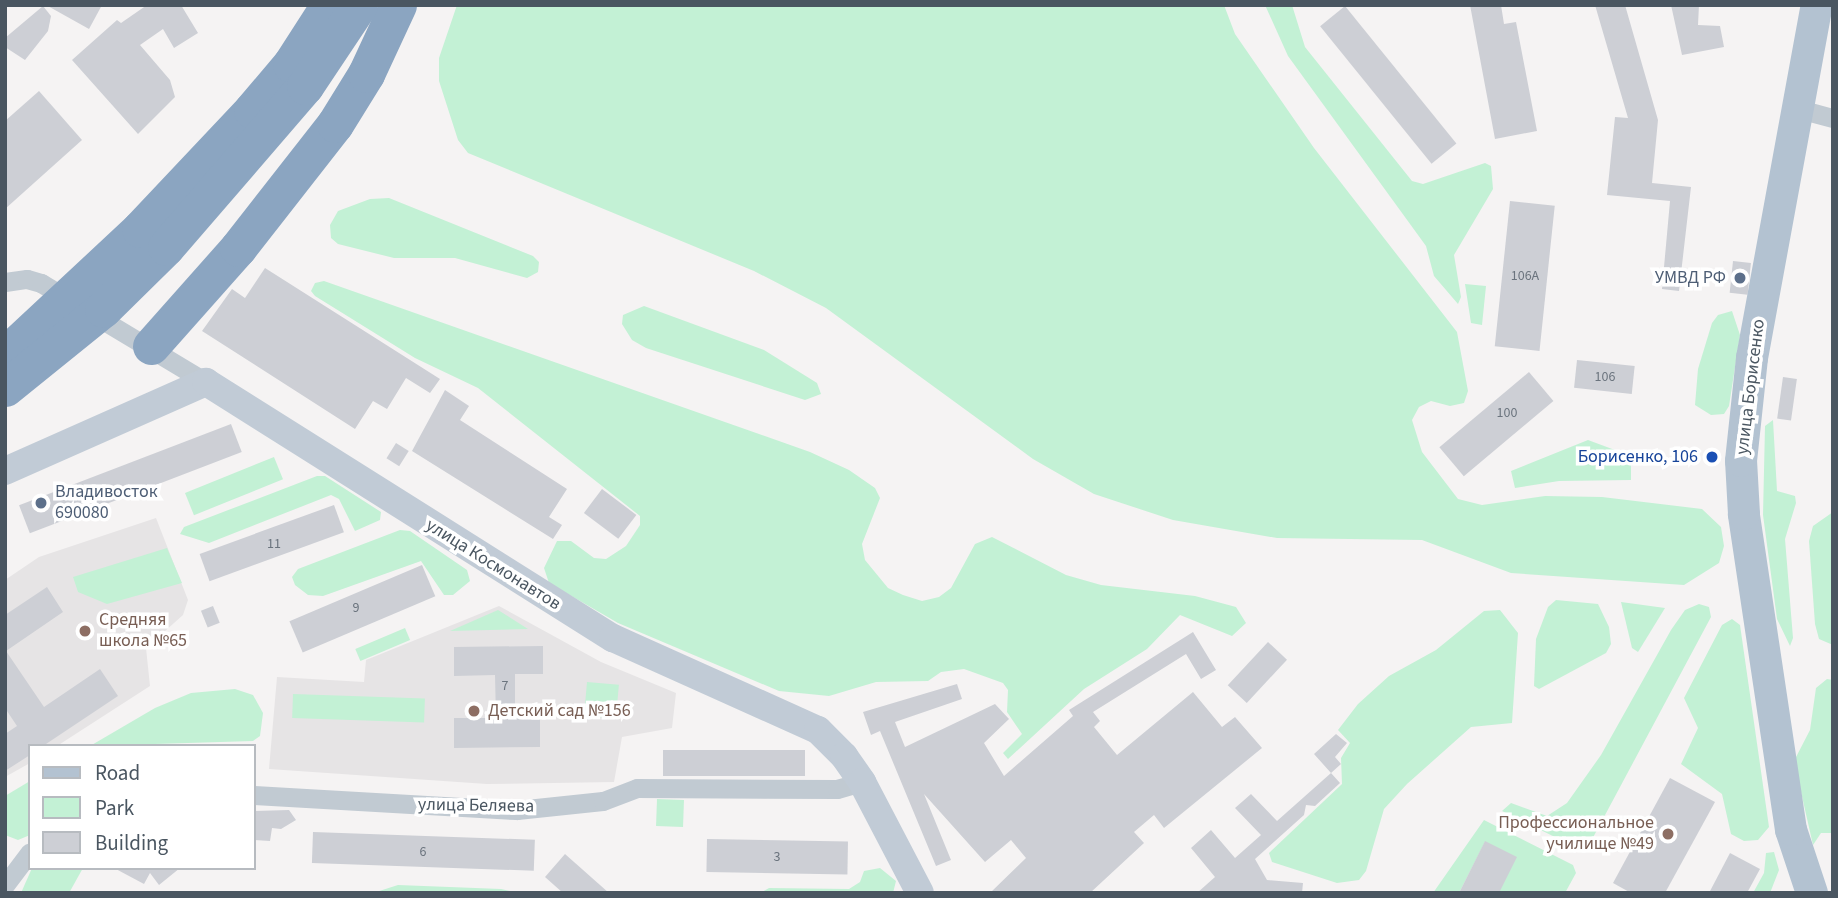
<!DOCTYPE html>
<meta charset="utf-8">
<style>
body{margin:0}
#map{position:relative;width:1838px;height:898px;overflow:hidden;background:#f5f3f3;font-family:"Source Sans 3",sans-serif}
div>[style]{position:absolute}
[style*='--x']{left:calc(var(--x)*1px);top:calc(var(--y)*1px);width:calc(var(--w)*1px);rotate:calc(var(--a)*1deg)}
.education>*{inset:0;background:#e6e4e5}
.green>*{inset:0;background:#c3f1d5;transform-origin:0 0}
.building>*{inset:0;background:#cdcfd5;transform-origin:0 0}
.street>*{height:19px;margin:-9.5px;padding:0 9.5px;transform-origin:9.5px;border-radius:9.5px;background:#c1cad2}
.secondary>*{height:28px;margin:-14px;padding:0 14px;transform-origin:14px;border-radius:14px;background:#c1cbd6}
.primary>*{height:32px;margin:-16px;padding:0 16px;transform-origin:16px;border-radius:16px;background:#b3c2d1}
.highway>*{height:37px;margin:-18.5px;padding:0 18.5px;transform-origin:18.5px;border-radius:18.5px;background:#8ba5c1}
.dots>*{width:19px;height:19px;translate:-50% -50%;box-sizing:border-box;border:4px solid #fff;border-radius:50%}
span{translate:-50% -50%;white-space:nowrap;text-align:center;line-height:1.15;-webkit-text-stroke:7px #fff;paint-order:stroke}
.number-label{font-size:14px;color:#6b747e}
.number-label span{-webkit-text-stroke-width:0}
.service-label{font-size:18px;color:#4e5e75}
.right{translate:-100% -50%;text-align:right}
.left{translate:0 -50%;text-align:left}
.street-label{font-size:18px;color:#4a5661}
.transit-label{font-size:18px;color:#164399}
.education-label{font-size:18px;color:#785e54}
.frame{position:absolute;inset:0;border:7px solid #4a5661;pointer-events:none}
.legend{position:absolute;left:28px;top:744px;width:228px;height:126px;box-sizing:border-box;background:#fff;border:2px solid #b7bbc0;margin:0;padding:9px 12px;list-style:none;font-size:21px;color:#4a5661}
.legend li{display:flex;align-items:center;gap:14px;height:35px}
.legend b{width:35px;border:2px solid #b7bbc0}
</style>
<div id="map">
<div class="education">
<i style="clip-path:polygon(156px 518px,188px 600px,183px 615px,146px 648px,150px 686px,57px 746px,30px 746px,30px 763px,5px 777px,5px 580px,39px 557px)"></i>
<i style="clip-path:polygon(499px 606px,601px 662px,676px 693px,672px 728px,622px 737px,614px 782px,487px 784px,269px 769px,277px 677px,364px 682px,366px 660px)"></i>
</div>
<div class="green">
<i style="clip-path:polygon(457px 5px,1224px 5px,1235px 34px,1314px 148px,1457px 332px,1468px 391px,1464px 403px,1450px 406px,1431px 401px,1419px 407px,1412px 420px,1422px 452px,1458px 499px,1482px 505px,1545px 496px,1602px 497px,1702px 509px,1721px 527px,1724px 546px,1719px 563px,1684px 585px,1511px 573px,1422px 540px,1277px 538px,1173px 520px,1094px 494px,1033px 459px,826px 308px,754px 271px,468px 153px,458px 140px,439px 81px,439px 58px)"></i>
<i style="clip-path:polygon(1265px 5px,1292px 5px,1305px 47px,1412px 181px,1423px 184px,1485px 163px,1491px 166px,1493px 189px,1454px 255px,1461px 297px,1458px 304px,1434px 276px,1426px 246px,1288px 56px)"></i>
<i style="clip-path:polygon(389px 198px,533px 256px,539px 262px,538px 272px,527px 278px,455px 258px,394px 258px,338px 244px,331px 238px,330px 225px,338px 211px,370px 199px)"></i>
<i style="clip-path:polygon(324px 281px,810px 452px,849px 470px,875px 488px,880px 498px,862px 544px,865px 560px,888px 588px,903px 595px,922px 601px,939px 597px,951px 588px,975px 544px,992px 537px,1066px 575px,1101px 585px,1195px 596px,1236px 607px,1246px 623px,1232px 636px,1180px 615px,1147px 649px,1084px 689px,1008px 759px,1003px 753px,1022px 734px,1007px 712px,1008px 690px,1003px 683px,964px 669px,941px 672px,928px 681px,876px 682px,829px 696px,779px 691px,618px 623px,549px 583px,544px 568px,557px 541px,571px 541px,594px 558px,606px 559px,626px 546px,640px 525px,640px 516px,478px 388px,415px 358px,315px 296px,311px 291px,315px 283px)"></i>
<i style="clip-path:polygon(1465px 284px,1486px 286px,1482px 325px,1471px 323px)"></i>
<i style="clip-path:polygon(644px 306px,764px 350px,817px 383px,821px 394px,805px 400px,646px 348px,632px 340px,622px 324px,623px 315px)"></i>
<i style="clip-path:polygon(1732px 311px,1740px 335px,1729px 406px,1724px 414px,1711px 415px,1695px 405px,1698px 369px,1712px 323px,1718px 315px)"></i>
<i style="clip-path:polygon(1773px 420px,1777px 491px,1795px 496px,1796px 503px,1785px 539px,1793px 638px,1790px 646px,1777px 619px,1763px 515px,1765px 426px)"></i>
<i style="clip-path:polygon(1588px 440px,1631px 456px,1631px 480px,1559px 481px,1515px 488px,1511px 471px)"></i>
<i style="left:274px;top:457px;width:24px;height:96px;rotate:68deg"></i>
<i style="clip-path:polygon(317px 476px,325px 476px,381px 512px,380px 520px,355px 531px,339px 499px,331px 495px,209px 543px,180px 534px,184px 527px)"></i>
<i style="clip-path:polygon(1833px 512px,1833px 645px,1819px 639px,1815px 624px,1809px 541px,1813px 526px)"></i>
<i style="clip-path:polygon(400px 530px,410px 531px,467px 570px,470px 581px,453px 595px,444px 595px,421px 561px,323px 596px,308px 595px,295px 585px,292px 577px,298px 569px)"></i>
<i style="clip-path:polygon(167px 548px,182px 583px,107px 604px,78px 592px,73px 577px)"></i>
<i style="clip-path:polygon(1556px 600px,1598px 604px,1609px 627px,1611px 644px,1606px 653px,1539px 689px,1534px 686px,1536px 639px,1548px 607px)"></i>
<i style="clip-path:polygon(1621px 602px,1665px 608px,1638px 652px,1632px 648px)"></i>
<i style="clip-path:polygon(1699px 604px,1709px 607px,1711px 617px,1589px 845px,1575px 847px,1502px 811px,1511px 803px,1547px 816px,1567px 803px,1601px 755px,1671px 630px,1685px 610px)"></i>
<i style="clip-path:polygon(498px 610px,528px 629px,450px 631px)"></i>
<i style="clip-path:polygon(1500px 610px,1518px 633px,1512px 723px,1471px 727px,1407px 784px,1384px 809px,1366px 871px,1359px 880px,1337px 883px,1272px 862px,1269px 853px,1342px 784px,1341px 758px,1350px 743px,1338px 730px,1358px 704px,1389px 676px,1436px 650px,1484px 611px)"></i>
<i style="clip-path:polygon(1732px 619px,1740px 625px,1769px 827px,1758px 840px,1744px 841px,1731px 834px,1722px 794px,1681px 764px,1698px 728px,1684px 698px,1722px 625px)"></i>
<i style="left:405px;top:628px;width:13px;height:54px;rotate:67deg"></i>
<i style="clip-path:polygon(1827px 679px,1833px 680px,1833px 833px,1821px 833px,1813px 845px,1794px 761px,1810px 730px,1816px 688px)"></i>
<i style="left:587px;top:682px;width:32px;height:34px;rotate:5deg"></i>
<i style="clip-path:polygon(235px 689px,253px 695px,263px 713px,260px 736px,253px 741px,90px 746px,155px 708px,191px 693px)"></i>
<i style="left:293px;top:694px;width:132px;height:24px;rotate:2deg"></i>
<i style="clip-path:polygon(30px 781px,30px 835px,18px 840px,5px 835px,5px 796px)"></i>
<i style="left:657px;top:799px;width:27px;height:27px;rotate:2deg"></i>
<i style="clip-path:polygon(1484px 820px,1573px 865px,1576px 873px,1565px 893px,1499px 893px,1485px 842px,1459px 893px,1433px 893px)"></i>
<i style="clip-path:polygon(1774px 852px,1779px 870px,1770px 893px,1753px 893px,1764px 873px,1766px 853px)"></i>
<i style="clip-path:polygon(32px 868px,83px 868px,69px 893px,21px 893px)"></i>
<i style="clip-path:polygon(880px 868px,896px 881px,893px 893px,760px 893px,769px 888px,849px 889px,860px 882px,864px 871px)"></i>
<i style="clip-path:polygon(398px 885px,501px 889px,519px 893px,373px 893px)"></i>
</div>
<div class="building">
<i style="clip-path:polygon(46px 5px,102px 5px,89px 29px)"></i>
<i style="clip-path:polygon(147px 5px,181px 5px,198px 33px,174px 48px,163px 29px,140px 45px,170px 80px,175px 97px,138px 134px,72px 60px,117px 20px,121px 23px)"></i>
<i style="clip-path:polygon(1470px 5px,1501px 5px,1504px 24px,1516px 22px,1537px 131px,1495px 139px)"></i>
<i style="clip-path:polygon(1595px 5px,1625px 5px,1658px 120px,1652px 183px,1691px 187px,1679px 291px,1662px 289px,1670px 201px,1607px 195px,1615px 117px,1628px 118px)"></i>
<i style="clip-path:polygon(1671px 5px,1699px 5px,1698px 25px,1720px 26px,1724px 47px,1682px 55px)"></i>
<i style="clip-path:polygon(43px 6px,51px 16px,48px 31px,25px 60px,5px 47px,5px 38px)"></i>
<i style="left:1345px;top:6px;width:177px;height:32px;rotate:51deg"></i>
<i style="clip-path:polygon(39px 91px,82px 140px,5px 209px,5px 121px)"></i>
<i style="left:1510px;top:201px;width:45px;height:146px;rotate:6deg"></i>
<i style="left:1733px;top:261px;width:18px;height:32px;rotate:6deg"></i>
<i style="clip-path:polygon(265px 268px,440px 379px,430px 393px,406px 378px,387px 409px,373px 401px,355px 429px,202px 331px,232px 289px,245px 298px)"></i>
<i style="left:1577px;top:360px;width:58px;height:28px;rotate:6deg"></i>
<i style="left:1529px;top:372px;width:38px;height:117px;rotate:50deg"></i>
<i style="left:1783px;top:377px;width:14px;height:42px;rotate:8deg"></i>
<i style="clip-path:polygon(445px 390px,469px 406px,460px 420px,567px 489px,549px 517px,562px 525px,553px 539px,412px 451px)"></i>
<i style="left:231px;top:424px;width:30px;height:227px;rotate:69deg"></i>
<i style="left:396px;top:443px;width:15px;height:18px;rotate:32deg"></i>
<i style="left:602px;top:489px;width:43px;height:30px;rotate:37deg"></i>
<i style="left:334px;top:505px;width:29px;height:143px;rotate:70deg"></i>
<i style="left:422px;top:565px;width:34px;height:144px;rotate:67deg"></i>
<i style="clip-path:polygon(47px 587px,63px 612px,6px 651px,44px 707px,100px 669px,118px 696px,43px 746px,30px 746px,30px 755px,5px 771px,5px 734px,17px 726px,5px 708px,5px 615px)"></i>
<i style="left:213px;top:606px;width:18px;height:13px;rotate:68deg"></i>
<i style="clip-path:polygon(1193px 632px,1216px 670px,1201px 679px,1186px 654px,1093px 712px,1100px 721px,1094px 727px,1117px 755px,1193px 692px,1222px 727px,1235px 717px,1262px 748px,1164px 828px,1154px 815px,1134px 832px,1144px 843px,1090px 893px,990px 893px,1026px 858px,1011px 840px,985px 862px,924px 794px,951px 860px,936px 866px,880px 731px,871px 735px,863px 712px,957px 684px,962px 699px,895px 722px,905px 747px,995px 704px,1009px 719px,984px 743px,1004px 776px,1073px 716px,1069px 710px)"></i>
<i style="left:1268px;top:642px;width:26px;height:59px;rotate:43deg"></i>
<i style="clip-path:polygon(543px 646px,543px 674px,515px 674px,515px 717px,540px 717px,540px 747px,454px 748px,454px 718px,496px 718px,495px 675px,454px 676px,454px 647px)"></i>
<i style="clip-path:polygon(1336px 734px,1347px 743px,1335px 757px,1341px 764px,1331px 773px,1314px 754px)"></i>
<i style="left:663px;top:750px;width:142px;height:26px"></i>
<i style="clip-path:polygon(1331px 773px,1340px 783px,1315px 806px,1306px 805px,1304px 815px,1255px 859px,1267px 880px,1303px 883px,1302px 893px,1197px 893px,1215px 877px,1191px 848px,1211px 830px,1235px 858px,1261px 835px,1235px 808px,1251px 794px,1277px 821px)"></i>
<i style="clip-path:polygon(1670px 778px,1715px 802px,1665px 893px,1631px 893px,1613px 883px)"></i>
<i style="clip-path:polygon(289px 810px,296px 820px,281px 829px,272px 828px,270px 841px,254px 840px,254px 811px)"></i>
<i style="left:313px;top:832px;width:222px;height:31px;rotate:2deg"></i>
<i style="left:707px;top:839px;width:141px;height:33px;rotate:1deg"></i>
<i style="clip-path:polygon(1485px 841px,1517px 857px,1499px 893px,1459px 893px)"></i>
<i style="clip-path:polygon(1730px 853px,1760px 869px,1747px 893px,1709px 893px)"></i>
<i style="clip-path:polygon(565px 854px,609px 893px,563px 893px,545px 877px)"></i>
<i style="clip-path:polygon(114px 868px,180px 868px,159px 885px,150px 873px,144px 884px)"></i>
</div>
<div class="street">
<i style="--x:1799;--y:109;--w:35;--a:15"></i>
<i style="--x:5;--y:282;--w:22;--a:-8"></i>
<i style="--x:27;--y:279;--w:15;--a:16"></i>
<i style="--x:41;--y:283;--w:192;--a:31"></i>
<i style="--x:254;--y:795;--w:263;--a:3.3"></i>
<i style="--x:517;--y:810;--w:86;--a:-6"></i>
<i style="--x:603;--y:801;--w:36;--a:-21"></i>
<i style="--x:637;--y:788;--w:200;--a:0.3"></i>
<i style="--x:837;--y:789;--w:26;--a:-16"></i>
<i style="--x:5;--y:885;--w:41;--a:-52.9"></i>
</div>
<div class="secondary">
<i style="--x:5;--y:471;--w:220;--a:-23.9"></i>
<i style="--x:206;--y:382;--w:481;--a:32.2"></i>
<i style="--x:613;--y:638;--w:225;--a:24.2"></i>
<i style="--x:818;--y:730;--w:37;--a:45"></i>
<i style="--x:844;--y:756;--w:32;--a:55"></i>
<i style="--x:862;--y:782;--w:125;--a:62.4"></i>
</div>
<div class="primary">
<i style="--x:1812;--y:893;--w:66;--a:-108.4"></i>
<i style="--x:1791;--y:830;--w:319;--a:-98.5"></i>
<i style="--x:1744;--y:514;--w:53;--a:-93.2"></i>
<i style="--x:1741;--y:461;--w:104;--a:-83.9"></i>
<i style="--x:1752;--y:358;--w:359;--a:-79.6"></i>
</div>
<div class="highway">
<i style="--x:151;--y:346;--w:131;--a:-48.4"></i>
<i style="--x:238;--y:248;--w:157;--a:-52"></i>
<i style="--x:335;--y:124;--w:59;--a:-58.2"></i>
<i style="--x:366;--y:74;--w:76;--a:-65.1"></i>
<i style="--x:5;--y:355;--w:185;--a:-43"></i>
<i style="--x:140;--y:229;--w:163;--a:-46.7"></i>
<i style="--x:252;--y:110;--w:60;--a:-49.7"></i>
<i style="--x:291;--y:64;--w:70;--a:-57.2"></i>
<i style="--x:5;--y:388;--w:126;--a:-38.9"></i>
<i style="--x:103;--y:309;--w:88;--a:-44.5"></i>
<i style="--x:166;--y:247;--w:213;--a:-49.2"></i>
<i style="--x:305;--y:86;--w:97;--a:-56.3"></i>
</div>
<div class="dots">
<i style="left:1740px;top:278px;background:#5c6f8a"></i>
<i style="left:1712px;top:457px;background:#1a4fb4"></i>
<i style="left:41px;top:503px;background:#5c6f8a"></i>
<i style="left:85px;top:631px;background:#8d6e63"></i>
<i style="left:474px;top:711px;background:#8d6e63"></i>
<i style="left:1668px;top:834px;background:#8d6e63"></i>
</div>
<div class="number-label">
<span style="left:1525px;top:276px">106А</span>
<span style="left:1605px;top:377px">106</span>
<span style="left:1507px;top:413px">100</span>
<span style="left:274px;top:544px">11</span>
<span style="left:356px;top:608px">9</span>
<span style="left:505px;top:686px">7</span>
<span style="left:423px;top:852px">6</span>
<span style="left:777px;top:857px">3</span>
</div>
<div class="service-label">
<span class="right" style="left:1726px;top:278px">УМВД РФ</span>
<span class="left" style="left:55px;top:503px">Владивосток<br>690080</span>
</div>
<div class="street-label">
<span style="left:1751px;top:387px;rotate:-83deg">улица Борисенко</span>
<span style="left:493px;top:565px;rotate:32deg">улица Космонавтов</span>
<span style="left:476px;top:806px;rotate:1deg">улица Беляева</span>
</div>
<div class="transit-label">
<span class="right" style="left:1698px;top:457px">Борисенко, 106</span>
</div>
<div class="education-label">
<span class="left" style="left:99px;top:631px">Средняя<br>школа №65</span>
<span class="left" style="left:488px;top:711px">Детский сад №156</span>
<span class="right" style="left:1654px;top:834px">Профессиональное<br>училище №49</span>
</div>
<div class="frame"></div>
<ul class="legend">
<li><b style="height:9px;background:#b3c2d1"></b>Road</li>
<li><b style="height:19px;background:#c3f1d5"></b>Park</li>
<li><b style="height:19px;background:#cdcfd5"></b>Building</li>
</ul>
</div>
